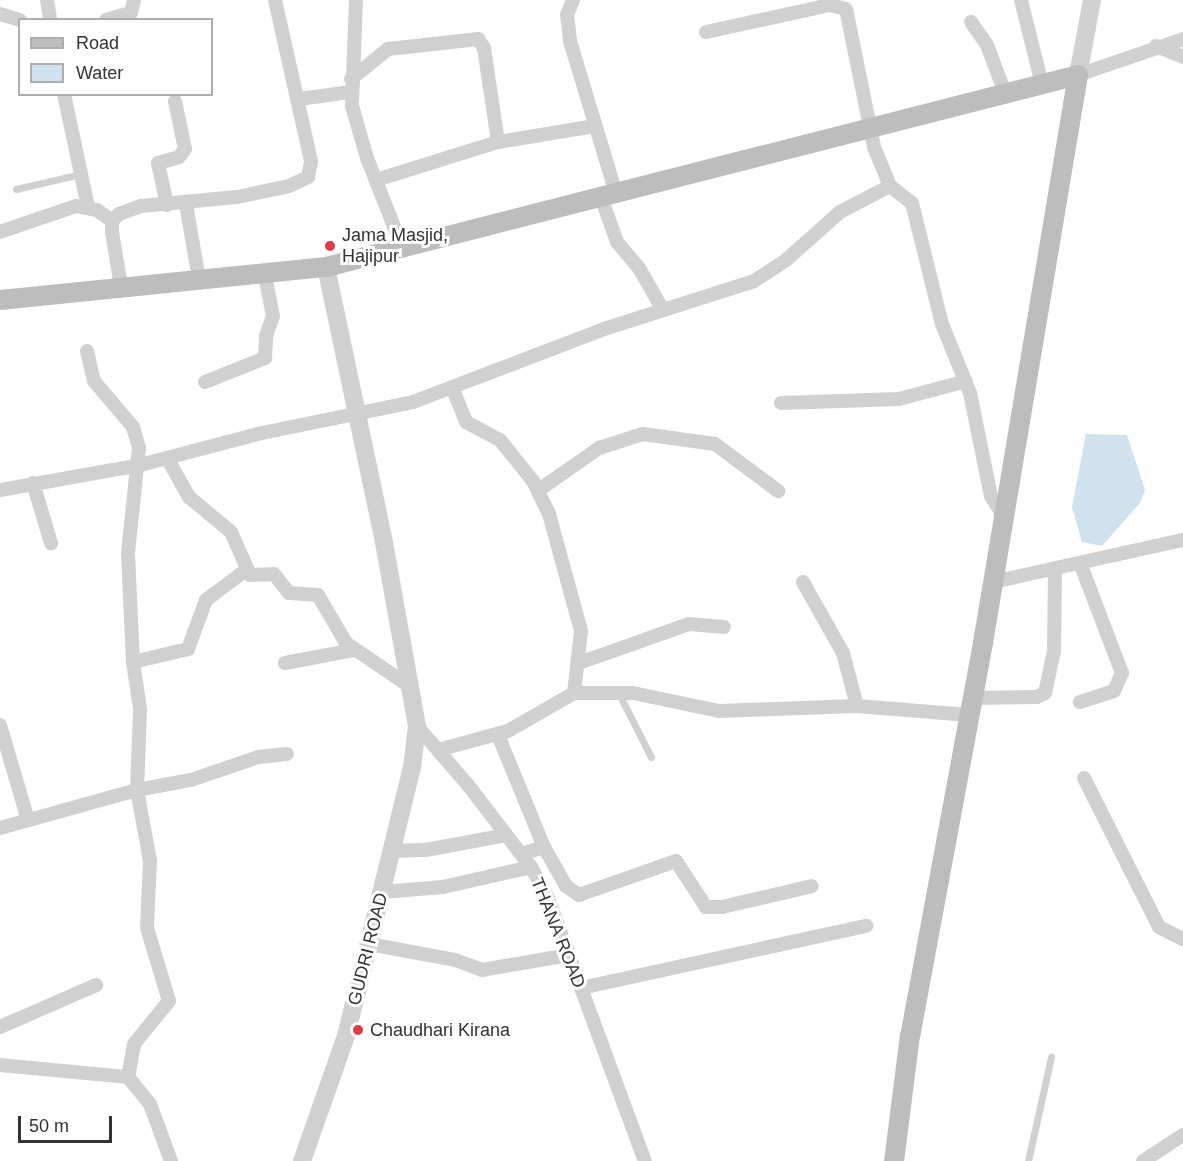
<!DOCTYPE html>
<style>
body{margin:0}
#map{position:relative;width:1183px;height:1161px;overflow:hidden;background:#fff;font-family:Helvetica,sans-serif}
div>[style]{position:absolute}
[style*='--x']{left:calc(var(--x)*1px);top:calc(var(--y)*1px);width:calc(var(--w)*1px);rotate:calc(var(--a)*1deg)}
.water>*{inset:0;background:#cfe2ee}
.service>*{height:7px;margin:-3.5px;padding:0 3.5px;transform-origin:3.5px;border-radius:3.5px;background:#d0d0d0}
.minor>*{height:14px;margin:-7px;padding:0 7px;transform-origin:7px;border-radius:7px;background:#d0d0d0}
.tertiary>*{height:18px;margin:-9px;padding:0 9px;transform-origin:9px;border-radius:9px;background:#d0d0d0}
.secondary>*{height:20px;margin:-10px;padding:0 10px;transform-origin:10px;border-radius:10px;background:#bdbdbd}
.dots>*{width:16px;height:16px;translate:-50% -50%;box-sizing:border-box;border:3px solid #fff;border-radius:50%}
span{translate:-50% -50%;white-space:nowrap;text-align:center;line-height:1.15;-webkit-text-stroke:6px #fff;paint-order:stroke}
.poi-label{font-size:18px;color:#333}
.left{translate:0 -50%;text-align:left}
.street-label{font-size:18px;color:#333}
.legend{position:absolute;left:18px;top:18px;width:195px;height:78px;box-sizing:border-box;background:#fff;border:2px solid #adadad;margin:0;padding:8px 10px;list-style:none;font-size:18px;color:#333}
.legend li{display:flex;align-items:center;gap:12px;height:30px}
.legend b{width:30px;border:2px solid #adadad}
.scale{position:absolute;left:18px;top:1116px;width:94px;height:27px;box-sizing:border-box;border:3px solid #333;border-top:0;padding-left:8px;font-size:18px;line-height:21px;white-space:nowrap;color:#333;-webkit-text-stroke:4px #fff;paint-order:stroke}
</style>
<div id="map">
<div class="water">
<i style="clip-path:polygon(1086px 434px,1127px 435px,1145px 490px,1140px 503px,1102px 546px,1082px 542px,1072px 507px)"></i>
</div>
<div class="service">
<i style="--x:16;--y:189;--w:67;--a:-13"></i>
<i style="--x:618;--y:692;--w:73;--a:63.1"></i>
<i style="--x:1028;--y:1161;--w:107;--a:-77.5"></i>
</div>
<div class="minor">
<i style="--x:47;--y:0;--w:20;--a:81"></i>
<i style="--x:356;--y:0;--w:106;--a:92.2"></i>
<i style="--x:352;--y:106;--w:54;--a:73.9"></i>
<i style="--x:367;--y:158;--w:96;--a:68.5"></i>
<i style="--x:573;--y:0;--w:16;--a:112"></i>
<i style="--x:567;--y:15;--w:26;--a:83"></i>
<i style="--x:570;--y:41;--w:159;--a:73.2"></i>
<i style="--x:1021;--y:0;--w:87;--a:76"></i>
<i style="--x:0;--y:14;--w:21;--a:17"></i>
<i style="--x:106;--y:20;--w:26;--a:-16"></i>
<i style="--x:131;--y:13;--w:13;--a:-77"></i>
<i style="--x:971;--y:22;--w:28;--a:55"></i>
<i style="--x:987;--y:45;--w:51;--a:69.4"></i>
<i style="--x:706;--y:32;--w:127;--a:-12.3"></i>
<i style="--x:830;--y:5;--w:16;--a:14"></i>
<i style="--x:846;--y:9;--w:141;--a:78.5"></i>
<i style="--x:874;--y:147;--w:42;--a:67.7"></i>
<i style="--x:890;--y:186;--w:28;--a:38"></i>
<i style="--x:912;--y:203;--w:125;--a:76.1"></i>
<i style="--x:942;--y:324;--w:74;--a:67.9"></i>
<i style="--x:970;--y:393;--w:105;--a:78.5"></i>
<i style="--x:991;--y:496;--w:25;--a:58"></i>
<i style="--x:1156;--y:46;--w:29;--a:22"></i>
<i style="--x:1078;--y:75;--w:111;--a:-18.9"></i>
<i style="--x:351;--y:79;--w:48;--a:-39"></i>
<i style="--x:388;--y:49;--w:91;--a:-6.3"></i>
<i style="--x:478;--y:39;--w:11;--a:56"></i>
<i style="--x:484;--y:48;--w:95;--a:81.5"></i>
<i style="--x:64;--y:94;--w:116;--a:78"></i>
<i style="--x:299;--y:99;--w:51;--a:-7.8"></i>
<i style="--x:376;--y:180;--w:128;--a:-17.3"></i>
<i style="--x:498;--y:142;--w:98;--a:-9.4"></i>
<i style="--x:601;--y:197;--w:48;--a:70.4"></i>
<i style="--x:617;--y:242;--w:34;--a:50"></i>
<i style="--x:639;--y:268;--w:48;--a:60.3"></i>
<i style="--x:186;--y:204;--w:76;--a:80.2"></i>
<i style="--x:167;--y:205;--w:43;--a:-102.1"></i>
<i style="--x:158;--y:163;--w:22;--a:-16"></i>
<i style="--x:179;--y:157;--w:10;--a:-53"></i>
<i style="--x:185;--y:149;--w:49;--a:-101.8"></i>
<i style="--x:0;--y:232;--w:80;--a:-18.9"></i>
<i style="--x:76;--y:206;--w:21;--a:11"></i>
<i style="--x:97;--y:210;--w:19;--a:36"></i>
<i style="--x:121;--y:287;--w:56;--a:-99.3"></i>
<i style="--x:112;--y:232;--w:11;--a:-90"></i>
<i style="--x:112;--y:221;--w:10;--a:-45"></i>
<i style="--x:119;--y:214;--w:23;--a:-20"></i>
<i style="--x:141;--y:206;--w:96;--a:-5.4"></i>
<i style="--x:237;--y:197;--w:53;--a:-11.9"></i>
<i style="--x:289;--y:186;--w:21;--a:-25"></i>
<i style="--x:308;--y:177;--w:16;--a:-79"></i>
<i style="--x:311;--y:161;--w:165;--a:-102.6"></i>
<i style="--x:87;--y:351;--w:31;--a:77"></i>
<i style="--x:94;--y:381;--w:60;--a:49.7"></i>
<i style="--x:133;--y:427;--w:22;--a:74"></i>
<i style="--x:139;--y:448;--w:106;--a:96"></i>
<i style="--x:128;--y:553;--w:109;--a:87.4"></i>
<i style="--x:133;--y:662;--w:48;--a:81.5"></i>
<i style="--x:140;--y:709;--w:81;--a:92.1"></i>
<i style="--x:137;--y:790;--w:72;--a:79.6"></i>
<i style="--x:150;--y:861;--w:67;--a:92.6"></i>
<i style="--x:147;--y:928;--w:76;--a:73.2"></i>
<i style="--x:169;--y:1001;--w:55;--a:129.1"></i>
<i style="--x:134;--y:1044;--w:34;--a:100"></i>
<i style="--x:205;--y:382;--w:65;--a:-21.8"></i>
<i style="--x:265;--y:358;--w:22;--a:-87"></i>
<i style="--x:266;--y:336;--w:21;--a:-71"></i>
<i style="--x:273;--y:316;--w:46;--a:-101.3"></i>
<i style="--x:452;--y:387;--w:38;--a:68"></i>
<i style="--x:466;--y:422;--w:38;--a:28"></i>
<i style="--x:500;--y:440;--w:53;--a:51.2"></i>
<i style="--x:533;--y:481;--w:37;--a:64"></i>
<i style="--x:549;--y:514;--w:121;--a:74.7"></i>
<i style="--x:581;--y:631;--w:62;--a:96.4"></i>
<i style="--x:781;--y:403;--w:118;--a:-1.9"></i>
<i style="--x:899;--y:399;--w:69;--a:-15"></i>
<i style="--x:167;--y:458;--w:45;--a:60.6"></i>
<i style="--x:189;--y:497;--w:55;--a:39.8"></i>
<i style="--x:231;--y:532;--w:47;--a:66.2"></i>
<i style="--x:250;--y:575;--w:24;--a:-2"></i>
<i style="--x:274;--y:574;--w:24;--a:52"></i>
<i style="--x:289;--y:593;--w:29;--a:4"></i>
<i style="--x:318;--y:595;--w:56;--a:59.7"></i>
<i style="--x:346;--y:643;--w:76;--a:34.3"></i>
<i style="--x:33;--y:483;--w:63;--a:73.3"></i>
<i style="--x:0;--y:490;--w:142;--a:-10.1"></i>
<i style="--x:140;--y:465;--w:126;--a:-14.7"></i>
<i style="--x:262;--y:433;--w:154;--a:-11.6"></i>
<i style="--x:413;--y:402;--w:204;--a:-20.9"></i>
<i style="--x:604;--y:329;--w:157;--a:-17.7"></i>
<i style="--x:754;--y:281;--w:37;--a:-33"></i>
<i style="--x:785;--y:261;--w:74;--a:-41.7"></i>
<i style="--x:840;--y:212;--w:56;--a:-27.5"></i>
<i style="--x:539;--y:490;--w:73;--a:-35"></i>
<i style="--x:599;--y:448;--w:46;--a:-17.7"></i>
<i style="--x:643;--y:434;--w:73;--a:7.9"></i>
<i style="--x:715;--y:444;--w:79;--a:36.7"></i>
<i style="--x:1080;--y:563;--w:118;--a:69.1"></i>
<i style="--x:1122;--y:673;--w:20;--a:114"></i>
<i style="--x:1114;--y:691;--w:36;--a:162"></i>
<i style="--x:803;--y:582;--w:81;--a:60.6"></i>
<i style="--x:843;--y:653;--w:55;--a:75.2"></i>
<i style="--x:993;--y:582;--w:195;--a:-12.5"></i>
<i style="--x:133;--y:662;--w:57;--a:-13.3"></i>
<i style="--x:188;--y:649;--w:52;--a:-69.8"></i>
<i style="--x:206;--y:600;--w:50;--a:-36.9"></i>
<i style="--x:285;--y:663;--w:69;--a:-10.8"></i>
<i style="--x:579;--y:663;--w:117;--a:-19.5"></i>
<i style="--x:689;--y:624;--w:35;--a:5"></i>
<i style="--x:973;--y:698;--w:64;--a:-0.9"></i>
<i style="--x:1037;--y:697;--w:9;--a:-27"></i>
<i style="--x:1045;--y:693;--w:43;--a:-77.9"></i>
<i style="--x:1054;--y:651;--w:83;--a:-89.3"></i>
<i style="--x:0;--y:725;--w:99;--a:73.6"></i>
<i style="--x:417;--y:726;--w:78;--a:49.2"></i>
<i style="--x:468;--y:785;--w:103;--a:52.5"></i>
<i style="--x:531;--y:867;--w:35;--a:61"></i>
<i style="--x:548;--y:898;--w:280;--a:69.8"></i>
<i style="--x:498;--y:735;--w:121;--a:67.7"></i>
<i style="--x:438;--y:750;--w:73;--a:-15.2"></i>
<i style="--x:508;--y:731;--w:76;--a:-29.9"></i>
<i style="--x:574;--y:693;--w:59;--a:0"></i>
<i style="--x:633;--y:693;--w:88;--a:11.8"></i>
<i style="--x:719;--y:711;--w:138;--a:-2.1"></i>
<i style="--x:857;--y:706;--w:112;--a:4.6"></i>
<i style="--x:1084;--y:778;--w:167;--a:63.3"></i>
<i style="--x:1159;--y:927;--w:27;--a:27"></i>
<i style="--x:0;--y:828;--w:142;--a:-15.5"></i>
<i style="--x:137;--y:790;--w:55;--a:-10.5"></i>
<i style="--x:191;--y:780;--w:71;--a:-18.9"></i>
<i style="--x:258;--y:757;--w:29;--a:-6"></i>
<i style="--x:392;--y:851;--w:34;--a:-2"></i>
<i style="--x:426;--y:850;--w:81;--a:-10.6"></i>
<i style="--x:521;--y:854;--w:24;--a:-17"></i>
<i style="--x:544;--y:847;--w:45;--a:60.6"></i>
<i style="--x:566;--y:886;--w:16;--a:35"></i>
<i style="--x:579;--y:895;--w:103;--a:-19.3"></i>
<i style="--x:676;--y:861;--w:55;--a:56.9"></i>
<i style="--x:706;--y:907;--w:16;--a:0"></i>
<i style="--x:722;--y:907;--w:92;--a:-13.1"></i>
<i style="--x:382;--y:892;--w:61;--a:-4.7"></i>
<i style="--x:443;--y:887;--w:90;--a:-12.8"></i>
<i style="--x:369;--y:944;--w:87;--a:10.5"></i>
<i style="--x:455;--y:960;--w:29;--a:20"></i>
<i style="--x:482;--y:970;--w:88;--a:-9.8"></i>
<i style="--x:581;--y:988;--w:292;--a:-12.3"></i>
<i style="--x:0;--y:1027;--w:105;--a:-23.6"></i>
<i style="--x:0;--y:1065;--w:129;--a:5.4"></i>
<i style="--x:128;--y:1077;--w:35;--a:51"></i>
<i style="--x:150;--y:1104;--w:61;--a:69.8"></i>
<i style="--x:1143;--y:1161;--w:48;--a:-33"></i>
</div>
<div class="tertiary">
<i style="--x:1078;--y:75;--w:76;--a:-79.4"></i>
<i style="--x:302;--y:1161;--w:133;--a:-70.6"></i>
<i style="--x:346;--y:1036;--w:276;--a:-76.2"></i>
<i style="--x:412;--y:768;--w:42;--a:-83.2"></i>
<i style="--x:417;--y:726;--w:187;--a:-100.2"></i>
<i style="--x:384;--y:542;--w:281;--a:-101.9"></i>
</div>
<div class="secondary">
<i style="--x:0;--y:300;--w:328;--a:-5.8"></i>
<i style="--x:326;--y:267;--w:776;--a:-14.32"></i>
<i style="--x:1078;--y:75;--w:576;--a:99.5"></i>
<i style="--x:983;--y:643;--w:399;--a:100.5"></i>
<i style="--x:910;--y:1035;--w:127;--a:97.2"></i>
</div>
<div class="dots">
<i style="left:330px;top:246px;background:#e63946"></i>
<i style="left:358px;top:1030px;background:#e63946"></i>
</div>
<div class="poi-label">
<span class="left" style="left:342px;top:246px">Jama Masjid,<br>Hajipur</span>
<span class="left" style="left:370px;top:1030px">Chaudhari Kirana</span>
</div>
<div class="street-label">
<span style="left:558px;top:933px;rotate:68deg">THANA ROAD</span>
<span style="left:368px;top:949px;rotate:-76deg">GUDRI ROAD</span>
</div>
<ul class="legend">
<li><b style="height:8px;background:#bdbdbd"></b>Road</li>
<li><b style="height:16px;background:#cfe2ee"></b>Water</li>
</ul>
<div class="scale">50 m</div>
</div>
